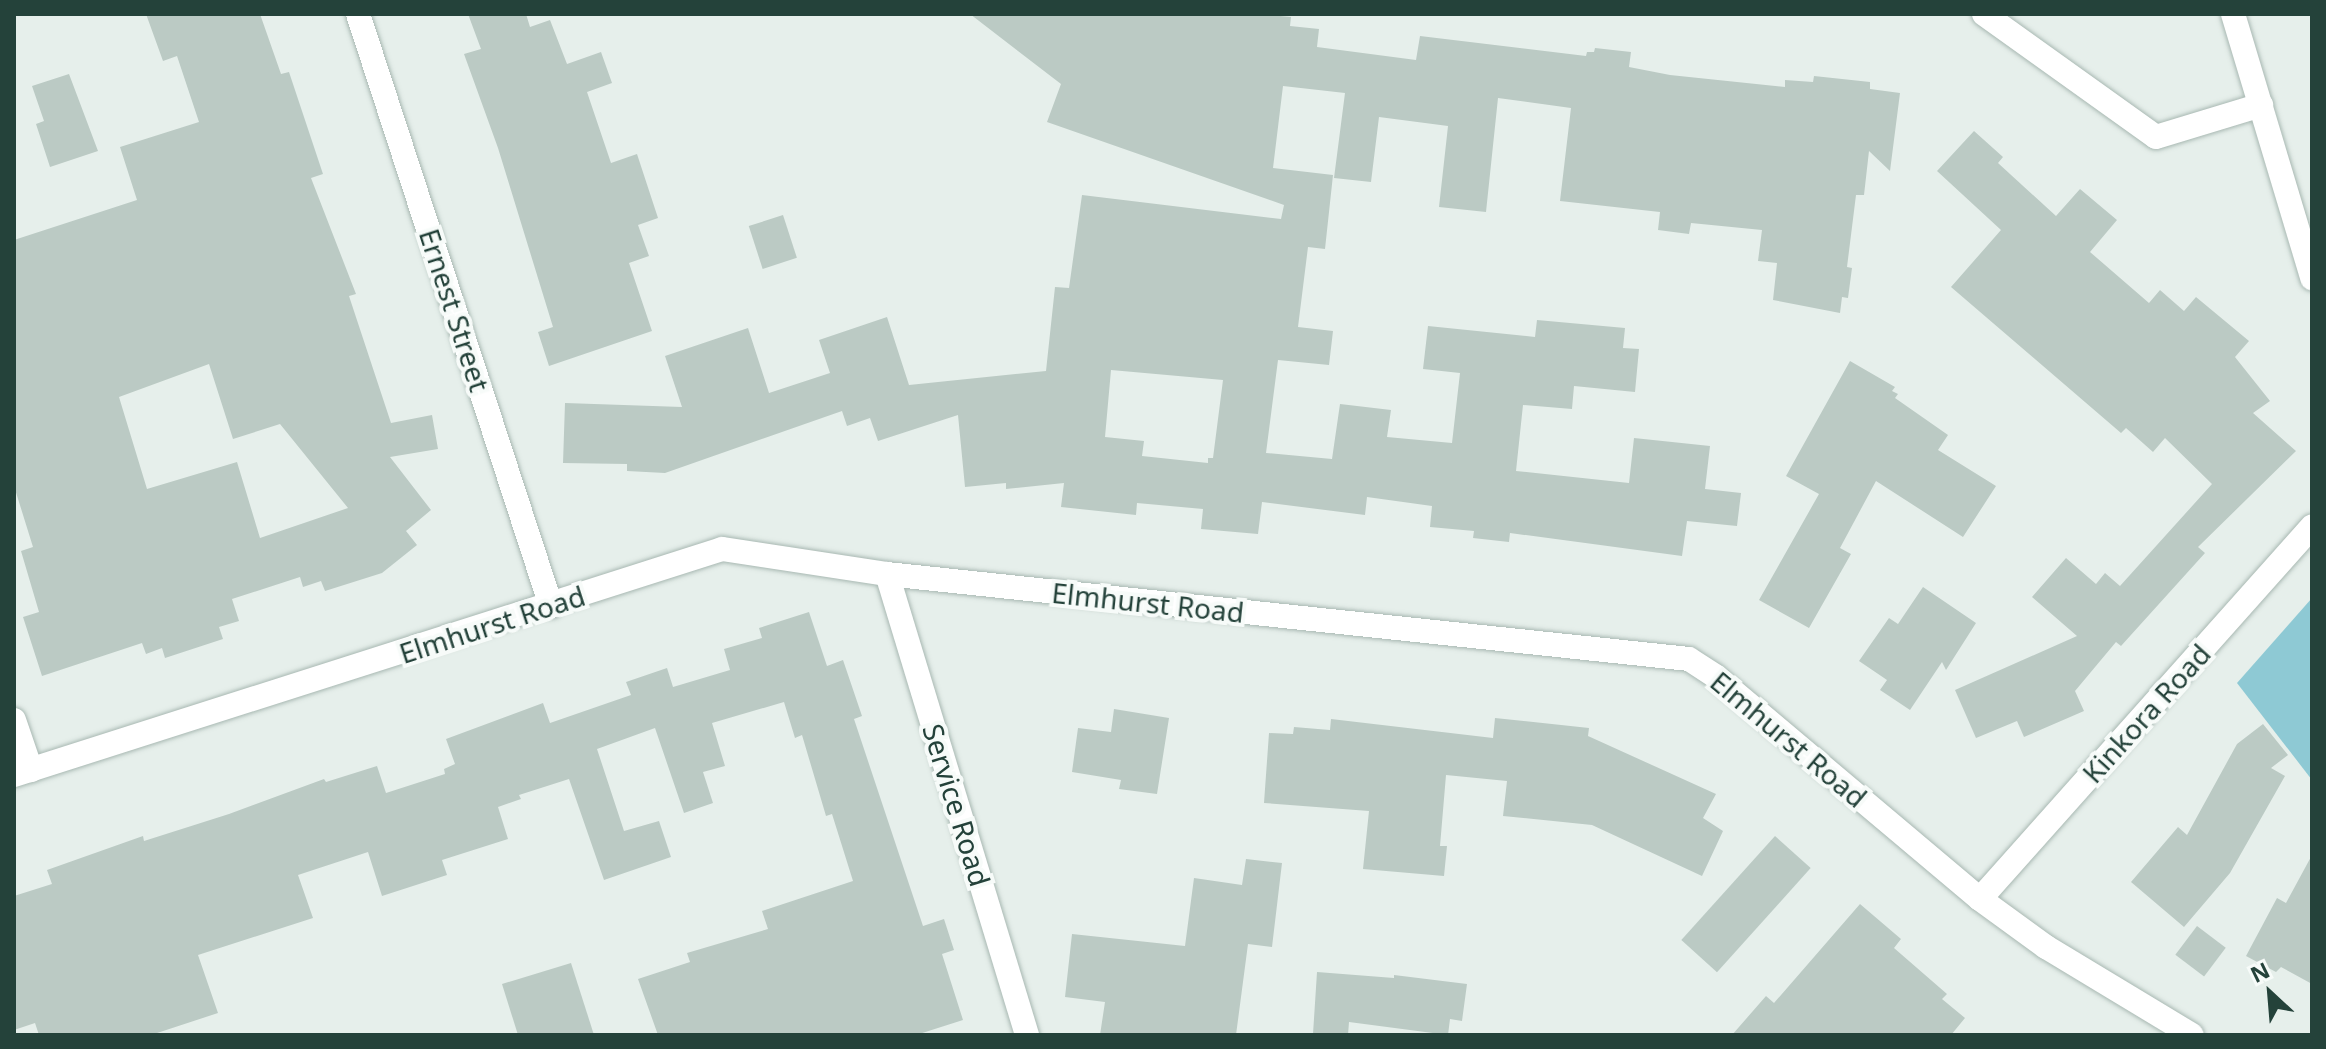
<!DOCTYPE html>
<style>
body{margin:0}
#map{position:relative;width:2326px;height:1049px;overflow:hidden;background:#e6efeb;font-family:"Noto Sans",sans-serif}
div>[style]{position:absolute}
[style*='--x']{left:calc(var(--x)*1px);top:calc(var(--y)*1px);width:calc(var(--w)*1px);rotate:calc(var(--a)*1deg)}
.water>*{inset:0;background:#8ec9d4}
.building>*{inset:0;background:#bbcac4;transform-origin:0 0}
.roads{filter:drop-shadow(0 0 2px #a8b8b2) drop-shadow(0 0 2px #a8b8b2)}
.street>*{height:24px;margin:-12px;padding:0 12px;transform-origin:12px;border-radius:12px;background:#fff}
span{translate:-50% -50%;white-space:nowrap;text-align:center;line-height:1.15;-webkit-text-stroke:8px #f7fbf9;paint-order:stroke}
.street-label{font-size:28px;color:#24423a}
.frame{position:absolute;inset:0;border:16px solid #24423a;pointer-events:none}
.north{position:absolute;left:2230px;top:953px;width:80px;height:80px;-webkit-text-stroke:6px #f7fbf9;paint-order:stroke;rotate:334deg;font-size:22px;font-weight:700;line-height:32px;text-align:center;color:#24423a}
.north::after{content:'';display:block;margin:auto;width:28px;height:36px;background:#24423a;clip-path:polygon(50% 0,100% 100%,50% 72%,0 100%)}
</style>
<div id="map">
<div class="water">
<i style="clip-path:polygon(2312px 598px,2312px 780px,2237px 683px)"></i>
</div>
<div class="building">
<i style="clip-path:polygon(evenodd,146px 14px,260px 14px,281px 74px,289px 72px,323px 174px,311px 178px,356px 294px,349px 296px,391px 423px,432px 415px,438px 449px,390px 457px,431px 510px,406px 531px,417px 545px,382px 573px,325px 591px,321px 581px,303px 587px,300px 577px,232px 599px,239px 621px,219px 627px,223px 639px,165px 658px,162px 648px,146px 654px,142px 643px,42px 676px,23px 617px,39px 612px,21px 551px,33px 547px,14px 486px,14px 240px,137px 200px,120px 147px,199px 122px,177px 56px,163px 61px,146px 14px,209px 364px,233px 439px,280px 424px,348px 508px,260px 538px,237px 462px,147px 489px,119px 397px,209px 364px)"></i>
<i style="clip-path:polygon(468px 14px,526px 14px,530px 27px,550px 20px,567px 64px,601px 52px,612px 83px,587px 92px,611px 163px,637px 154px,658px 218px,638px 225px,649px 256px,629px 263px,652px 331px,549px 366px,538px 332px,553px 327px,498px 148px,464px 54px,481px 49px)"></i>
<i style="clip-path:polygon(evenodd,970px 14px,1258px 14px,1291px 17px,1290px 26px,1319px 29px,1317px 47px,1416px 60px,1420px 36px,1586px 56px,1587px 52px,1594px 52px,1595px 48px,1631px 52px,1629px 67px,1670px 75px,1785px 87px,1785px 80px,1813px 82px,1814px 76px,1870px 82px,1870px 89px,1900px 93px,1890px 171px,1869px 151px,1864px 195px,1856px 195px,1847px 267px,1852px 268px,1848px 298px,1842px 297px,1840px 313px,1773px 300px,1777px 263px,1758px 261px,1762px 230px,1691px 223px,1689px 234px,1658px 230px,1660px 212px,1560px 201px,1571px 108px,1498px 98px,1486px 212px,1439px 207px,1448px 126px,1379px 117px,1371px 182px,1334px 178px,1345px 93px,1283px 86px,1273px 168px,1333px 175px,1325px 249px,1308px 247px,1298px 327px,1333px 331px,1329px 365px,1278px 360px,1266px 453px,1332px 459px,1340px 404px,1391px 410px,1387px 437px,1452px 443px,1460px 373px,1423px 369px,1428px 326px,1535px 337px,1537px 320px,1625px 328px,1623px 348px,1639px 349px,1635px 392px,1574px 386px,1572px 409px,1523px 405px,1516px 471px,1629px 483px,1634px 438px,1710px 446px,1705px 489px,1741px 493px,1737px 526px,1687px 521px,1682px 556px,1510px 533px,1509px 542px,1473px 538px,1474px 531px,1430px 527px,1432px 506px,1367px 497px,1365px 515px,1262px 502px,1258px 534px,1201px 529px,1203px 509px,1137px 503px,1136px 515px,1061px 507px,1064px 483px,1006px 489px,1006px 483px,965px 487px,958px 415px,878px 441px,870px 418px,847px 426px,842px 411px,665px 473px,627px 471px,627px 464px,563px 463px,565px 403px,682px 407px,665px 356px,748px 328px,769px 393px,830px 373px,819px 340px,887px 317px,909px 385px,1046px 371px,1055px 287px,1069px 288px,1082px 195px,1281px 219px,1284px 205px,1047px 122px,1061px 84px,970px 14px,1111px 370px,1223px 380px,1213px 458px,1208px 458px,1208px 463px,1142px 456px,1144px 441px,1105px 437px,1111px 370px)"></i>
<i style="clip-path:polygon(69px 74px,98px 151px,50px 167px,36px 124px,44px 121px,32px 86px)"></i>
<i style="clip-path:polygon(1974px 131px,2003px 157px,1998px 163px,2056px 216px,2080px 189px,2117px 220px,2090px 252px,2149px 303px,2160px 290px,2184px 311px,2196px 297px,2249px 341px,2235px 357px,2270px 401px,2253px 413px,2296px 451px,2198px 547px,2205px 553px,2121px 646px,2116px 642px,2075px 691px,2084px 711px,2024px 737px,2017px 721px,1976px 738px,1955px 690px,2077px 636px,2032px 597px,2066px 558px,2096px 584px,2105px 573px,2120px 586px,2212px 484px,2165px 438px,2153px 452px,2126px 428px,2121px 433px,1951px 287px,2001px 230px,1937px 171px)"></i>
<i style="left:783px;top:215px;width:45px;height:36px;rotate:72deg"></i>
<i style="clip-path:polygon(1850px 361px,1895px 387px,1892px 391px,1898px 394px,1895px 398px,1948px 435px,1938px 450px,1996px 486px,1963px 537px,1876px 481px,1840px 548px,1851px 554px,1809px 628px,1759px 600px,1819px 494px,1786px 476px)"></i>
<i style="clip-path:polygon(1923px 587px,1976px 623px,1946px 670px,1942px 662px,1910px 710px,1880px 690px,1887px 680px,1859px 661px,1889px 618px,1898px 624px)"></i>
<i style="clip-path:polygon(809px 612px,827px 666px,843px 660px,862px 716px,854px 719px,923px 926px,944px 919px,954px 950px,942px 954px,963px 1020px,916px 1035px,658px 1035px,638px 979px,690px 962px,687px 953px,768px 929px,762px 911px,853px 881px,832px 814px,826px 816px,802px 735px,795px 738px,784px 702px,712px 723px,725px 766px,703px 772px,713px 803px,684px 813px,655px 728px,597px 749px,624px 831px,659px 821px,671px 857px,604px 880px,569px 779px,519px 795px,521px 799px,498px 807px,508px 839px,442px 860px,447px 875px,382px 896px,368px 852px,298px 875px,313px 918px,198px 955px,218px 1013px,151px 1035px,39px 1035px,35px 1023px,14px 1030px,14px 896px,52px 884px,47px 870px,143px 836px,144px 841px,229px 814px,324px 779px,326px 782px,377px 766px,386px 793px,445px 774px,444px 769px,455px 764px,446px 739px,543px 703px,550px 723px,631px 695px,626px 682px,667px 668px,673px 687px,730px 670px,724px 649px,762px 638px,759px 628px)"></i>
<i style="clip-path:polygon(1114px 709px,1169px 718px,1157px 794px,1119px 789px,1121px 780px,1072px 772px,1078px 728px,1111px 732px)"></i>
<i style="clip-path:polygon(1495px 718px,1589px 728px,1588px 736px,1716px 794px,1703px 818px,1723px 831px,1702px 876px,1592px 825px,1503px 816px,1507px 781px,1446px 775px,1440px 846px,1447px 846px,1444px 876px,1363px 869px,1369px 811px,1264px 803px,1269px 733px,1293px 734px,1294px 727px,1330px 730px,1331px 719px,1493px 738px)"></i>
<i style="clip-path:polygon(2263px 724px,2288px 755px,2271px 768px,2285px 776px,2230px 873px,2184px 927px,2131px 882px,2178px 827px,2187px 835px,2237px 744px)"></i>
<i style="left:1775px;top:836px;width:48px;height:140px;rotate:42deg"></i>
<i style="clip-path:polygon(2312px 855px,2312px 984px,2281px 967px,2276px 972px,2246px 956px,2277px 898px,2286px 903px)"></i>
<i style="clip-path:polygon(1246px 859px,1282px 863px,1272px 947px,1248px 944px,1236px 1035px,1100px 1035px,1105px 1002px,1065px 997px,1072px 934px,1185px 946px,1194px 878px,1242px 885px)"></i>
<i style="clip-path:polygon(1860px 904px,1901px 939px,1894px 948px,1947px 994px,1942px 999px,1965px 1018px,1951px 1035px,1732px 1035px,1766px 996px,1774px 1003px)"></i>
<i style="left:2197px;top:926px;width:36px;height:36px;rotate:37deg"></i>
<i style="clip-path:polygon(571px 963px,594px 1035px,518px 1035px,502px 984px)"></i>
<i style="clip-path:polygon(1317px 972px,1394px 978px,1394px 975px,1467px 984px,1462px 1021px,1450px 1019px,1448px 1035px,1349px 1022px,1348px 1035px,1313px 1034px)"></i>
</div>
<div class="roads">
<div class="street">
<i style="--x:358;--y:14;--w:623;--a:71.94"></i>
<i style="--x:1984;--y:14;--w:211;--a:35.6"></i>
<i style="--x:2156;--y:137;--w:110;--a:-16.9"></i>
<i style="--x:2233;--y:14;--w:276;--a:73.3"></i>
<i style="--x:887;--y:574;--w:482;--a:73.1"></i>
<i style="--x:14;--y:720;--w:53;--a:71.2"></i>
<i style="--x:14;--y:775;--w:743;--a:-17.7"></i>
<i style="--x:722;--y:549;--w:167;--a:8.6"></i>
<i style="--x:887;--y:574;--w:806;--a:6.05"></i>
<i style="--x:1689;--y:659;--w:31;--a:33"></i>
<i style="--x:1715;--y:676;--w:346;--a:40.1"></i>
<i style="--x:1980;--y:899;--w:82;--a:36"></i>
<i style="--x:2046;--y:947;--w:170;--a:31.1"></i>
<i style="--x:1980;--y:899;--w:499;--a:-48.3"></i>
</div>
</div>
<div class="street-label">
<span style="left:455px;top:310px;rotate:72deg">Ernest Street</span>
<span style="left:1148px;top:602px;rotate:6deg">Elmhurst Road</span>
<span style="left:492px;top:624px;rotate:-18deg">Elmhurst Road</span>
<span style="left:2146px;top:713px;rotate:-48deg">Kinkora Road</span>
<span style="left:1789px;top:739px;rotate:40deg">Elmhurst Road</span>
<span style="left:957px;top:805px;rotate:73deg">Service Road</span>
</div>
<div class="frame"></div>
<div class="north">N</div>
</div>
